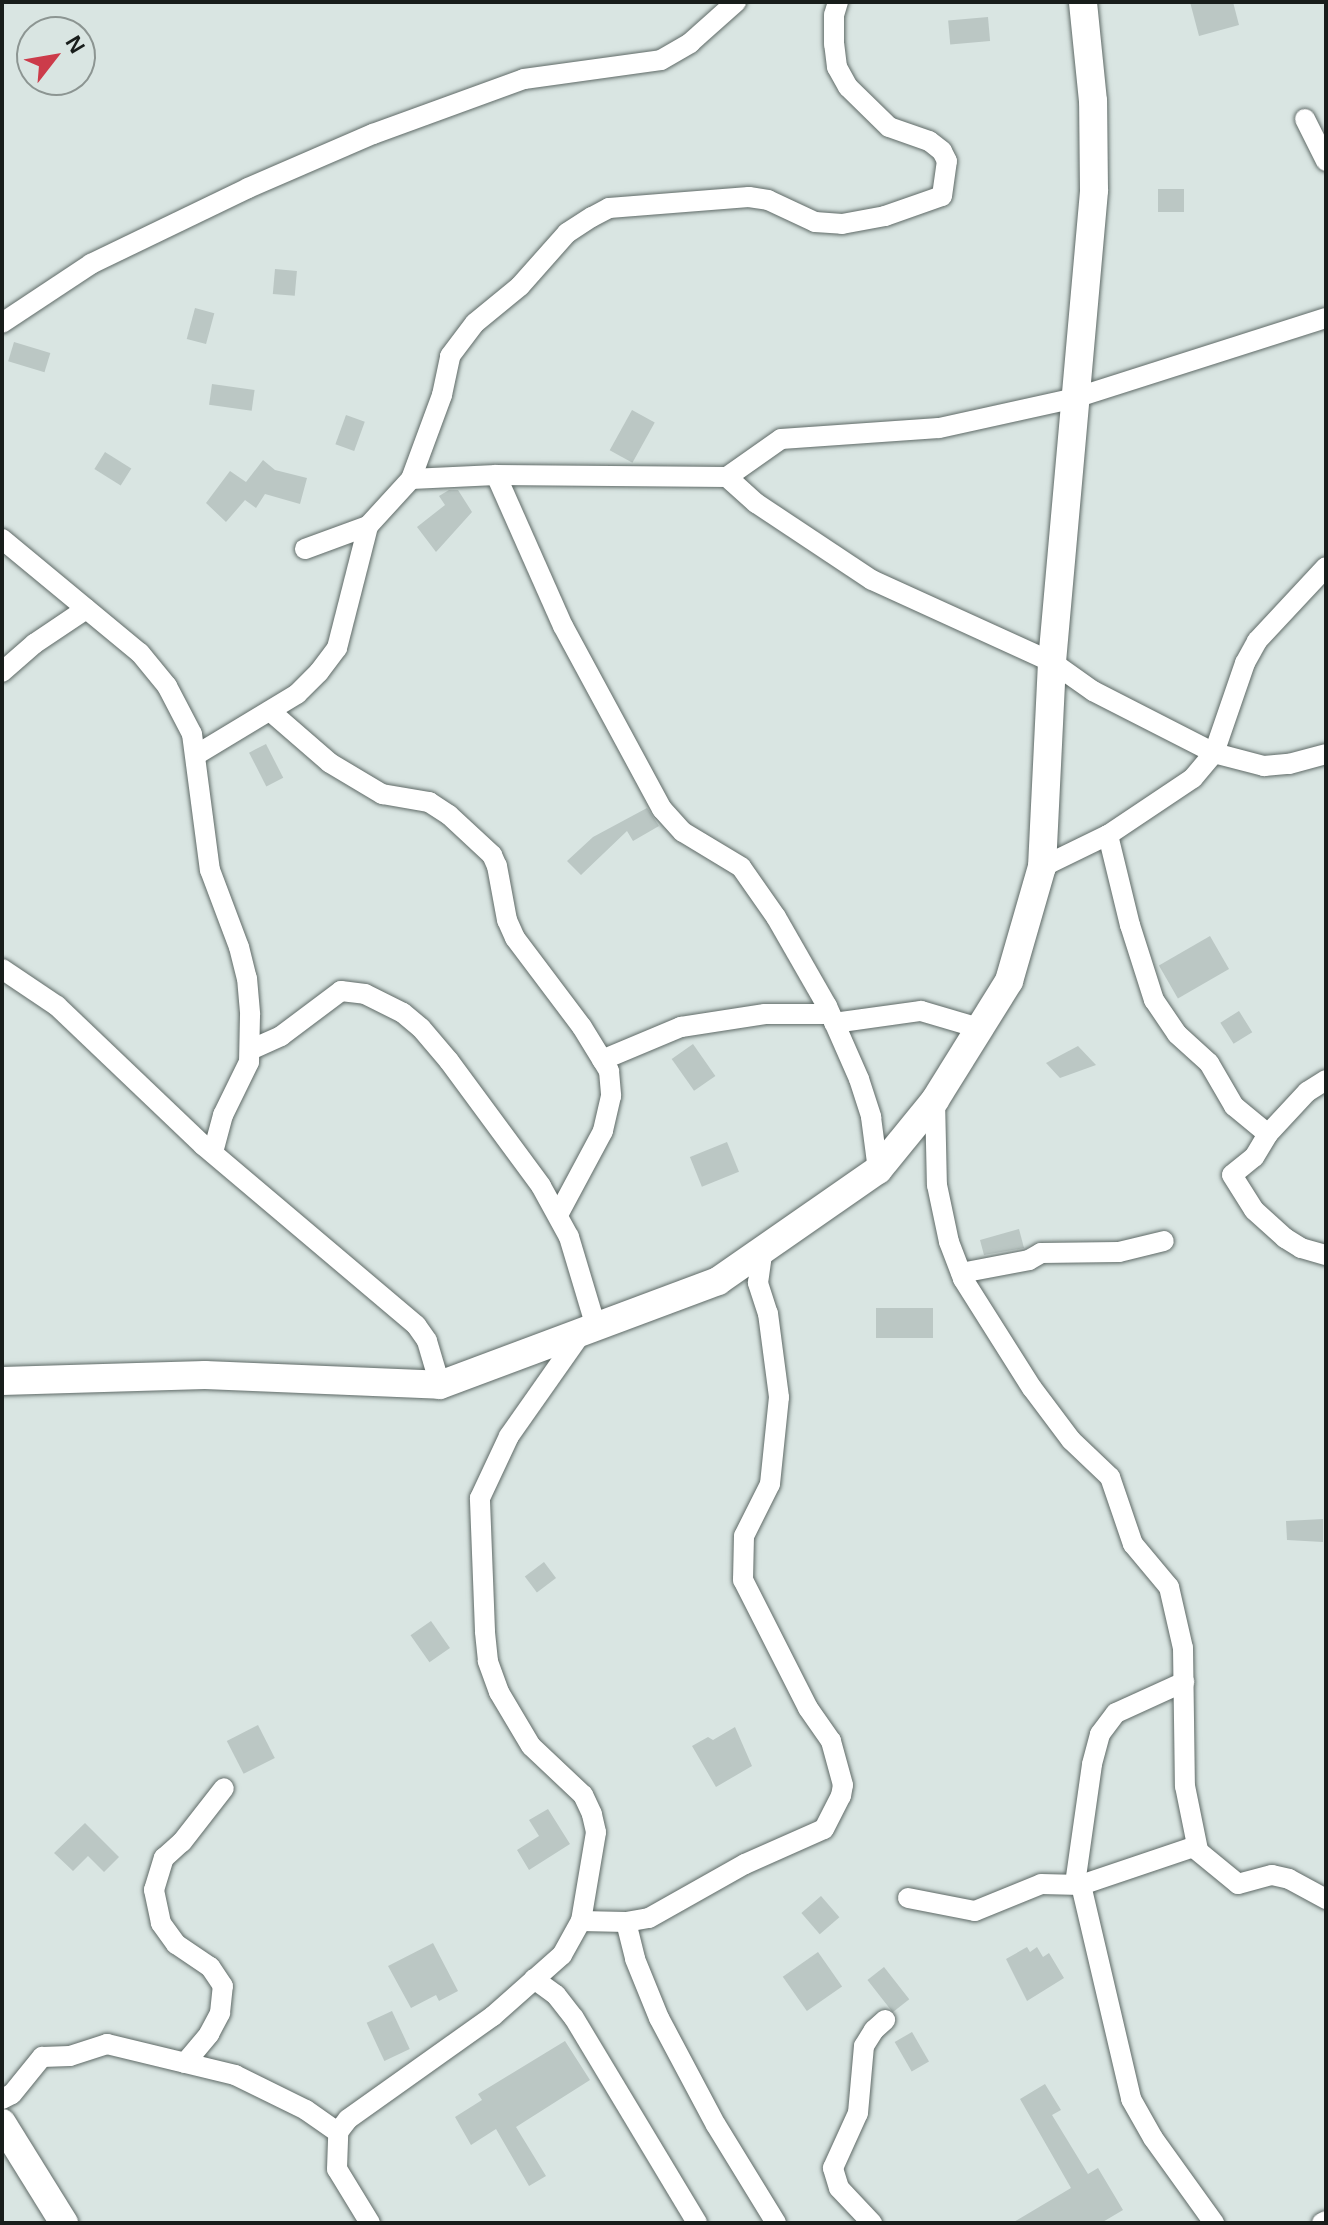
<!DOCTYPE html>
<style>
body{margin:0}
#map{position:relative;width:1328px;height:2225px;overflow:hidden;background:#d9e5e2;font-family:Arial,sans-serif}
div>[style]{position:absolute}
[style*='--x']{left:calc(var(--x)*1px);top:calc(var(--y)*1px);width:calc(var(--w)*1px);rotate:calc(var(--a)*1deg)}
.building>*{inset:0;background:#bbc7c4;transform-origin:0 0}
.roads{filter:drop-shadow(0 0 2px #5f6a67) drop-shadow(0 0 2px #5f6a67)}
.street>*{height:20px;margin:-10px;padding:0 10px;transform-origin:10px;border-radius:10px;background:#fff}
.secondary>*{height:28px;margin:-14px;padding:0 14px;transform-origin:14px;border-radius:14px;background:#fff}
span{translate:-50% -50%;white-space:nowrap;text-align:center;line-height:1.15;-webkit-text-stroke:6px #d9e5e2;paint-order:stroke}
.frame{position:absolute;inset:0;border:4px solid #181d1b;pointer-events:none}
.north{position:absolute;left:16px;top:16px;width:80px;height:80px;box-sizing:border-box;background:#d9e5e2;border:2px solid #8c9592;border-radius:50%;rotate:59deg;font-size:22px;font-weight:700;line-height:32px;text-align:center;color:#181d1b}
.north::after{content:'';display:block;margin:auto;width:28px;height:36px;background:#cc3b4a;clip-path:polygon(50% 0,100% 100%,50% 72%,0 100%)}
</style>
<div id="map">
<div class="building">
<i style="clip-path:polygon(1190px 2px,1233px 2px,1239px 25px,1199px 36px)"></i>
<i style="left:988px;top:17px;width:24px;height:40px;rotate:85deg"></i>
<i style="left:1158px;top:189px;width:26px;height:23px"></i>
<i style="left:275px;top:269px;width:22px;height:25px;rotate:5deg"></i>
<i style="left:195px;top:308px;width:20px;height:32px;rotate:15deg"></i>
<i style="left:14px;top:342px;width:38px;height:20px;rotate:17deg"></i>
<i style="left:212px;top:384px;width:43px;height:21px;rotate:8deg"></i>
<i style="left:632px;top:410px;width:26px;height:46px;rotate:29deg"></i>
<i style="left:346px;top:415px;width:20px;height:31px;rotate:20deg"></i>
<i style="left:105px;top:452px;width:31px;height:20px;rotate:32deg"></i>
<i style="clip-path:polygon(263px 460px,275px 470px,307px 478px,300px 504px,265px 494px,256px 508px,245px 500px,226px 522px,206px 503px,230px 471px,246px 482px)"></i>
<i style="clip-path:polygon(449px 490px,458px 490px,472px 512px,436px 552px,417px 527px,445px 505px,439px 496px)"></i>
<i style="left:266px;top:744px;width:38px;height:19px;rotate:63deg"></i>
<i style="clip-path:polygon(647px 808px,659px 826px,633px 841px,627px 831px,581px 875px,567px 861px,593px 837px)"></i>
<i style="left:1210px;top:936px;width:38px;height:59px;rotate:60deg"></i>
<i style="left:1239px;top:1011px;width:25px;height:22px;rotate:58deg"></i>
<i style="left:693px;top:1044px;width:39px;height:26px;rotate:55deg"></i>
<i style="clip-path:polygon(1078px 1046px,1096px 1065px,1060px 1078px,1046px 1063px)"></i>
<i style="left:727px;top:1142px;width:32px;height:40px;rotate:68deg"></i>
<i style="clip-path:polygon(1019px 1229px,1024px 1248px,984px 1255px,980px 1240px)"></i>
<i style="left:876px;top:1308px;width:57px;height:30px"></i>
<i style="clip-path:polygon(1323px 1519px,1323px 1542px,1287px 1540px,1286px 1521px)"></i>
<i style="left:544px;top:1562px;width:20px;height:24px;rotate:53deg"></i>
<i style="left:431px;top:1621px;width:33px;height:25px;rotate:55deg"></i>
<i style="left:258px;top:1725px;width:37px;height:35px;rotate:63deg"></i>
<i style="clip-path:polygon(735px 1727px,752px 1766px,716px 1787px,692px 1746px,708px 1737px,713px 1740px)"></i>
<i style="clip-path:polygon(548px 1809px,570px 1844px,529px 1870px,517px 1850px,539px 1836px,529px 1820px)"></i>
<i style="clip-path:polygon(85px 1823px,119px 1857px,104px 1872px,88px 1856px,73px 1871px,54px 1853px)"></i>
<i style="left:821px;top:1896px;width:28px;height:26px;rotate:49deg"></i>
<i style="clip-path:polygon(433px 1943px,458px 1991px,439px 2001px,436px 1995px,411px 2008px,388px 1966px)"></i>
<i style="clip-path:polygon(1027px 1947px,1030px 1952px,1037px 1947px,1043px 1957px,1049px 1953px,1064px 1978px,1027px 2001px,1006px 1959px)"></i>
<i style="left:818px;top:1952px;width:42px;height:43px;rotate:55deg"></i>
<i style="left:884px;top:1967px;width:41px;height:21px;rotate:52deg"></i>
<i style="left:392px;top:2011px;width:42px;height:28px;rotate:65deg"></i>
<i style="left:912px;top:2032px;width:34px;height:20px;rotate:60deg"></i>
<i style="clip-path:polygon(565px 2041px,590px 2080px,516px 2127px,546px 2176px,529px 2186px,496px 2129px,471px 2145px,455px 2117px,482px 2100px,478px 2094px)"></i>
<i style="clip-path:polygon(1045px 2084px,1061px 2110px,1052px 2115px,1088px 2174px,1098px 2168px,1123px 2210px,1101px 2223px,1012px 2223px,1071px 2188px,1020px 2099px)"></i>
</div>
<div class="roads">
<div class="street">
<i style="--x:1305;--y:119;--w:47;--a:63.4"></i>
<i style="--x:2;--y:323;--w:107;--a:-33.5"></i>
<i style="--x:91;--y:264;--w:174;--a:-25.8"></i>
<i style="--x:248;--y:188;--w:136;--a:-23.4"></i>
<i style="--x:373;--y:134;--w:161;--a:-20"></i>
<i style="--x:524;--y:79;--w:138;--a:-7.9"></i>
<i style="--x:661;--y:60;--w:34;--a:-30"></i>
<i style="--x:690;--y:43;--w:62;--a:-41.7"></i>
<i style="--x:496;--y:475;--w:165;--a:66.1"></i>
<i style="--x:563;--y:626;--w:208;--a:61.6"></i>
<i style="--x:662;--y:809;--w:31;--a:48"></i>
<i style="--x:683;--y:832;--w:68;--a:31.1"></i>
<i style="--x:741;--y:867;--w:61;--a:55"></i>
<i style="--x:776;--y:917;--w:103;--a:60.2"></i>
<i style="--x:827;--y:1006;--w:80;--a:66.3"></i>
<i style="--x:859;--y:1079;--w:40;--a:72"></i>
<i style="--x:871;--y:1117;--w:53;--a:82.5"></i>
<i style="--x:727;--y:477;--w:66;--a:-35.1"></i>
<i style="--x:781;--y:439;--w:158;--a:-4"></i>
<i style="--x:939;--y:428;--w:139;--a:-12.4"></i>
<i style="--x:1075;--y:398;--w:263;--a:-17.7"></i>
<i style="--x:411;--y:479;--w:85;--a:-2.7"></i>
<i style="--x:496;--y:475;--w:231;--a:0.5"></i>
<i style="--x:727;--y:477;--w:39;--a:42"></i>
<i style="--x:756;--y:503;--w:139;--a:33.6"></i>
<i style="--x:872;--y:580;--w:198;--a:24.5"></i>
<i style="--x:1052;--y:662;--w:50;--a:35.3"></i>
<i style="--x:1093;--y:691;--w:136;--a:27.1"></i>
<i style="--x:1214;--y:753;--w:52;--a:14.6"></i>
<i style="--x:1264;--y:766;--w:25;--a:-5"></i>
<i style="--x:1289;--y:764;--w:38;--a:-15"></i>
<i style="--x:2;--y:539;--w:179;--a:39.6"></i>
<i style="--x:140;--y:653;--w:43;--a:50.7"></i>
<i style="--x:167;--y:686;--w:54;--a:62.5"></i>
<i style="--x:192;--y:734;--w:137;--a:82.5"></i>
<i style="--x:210;--y:870;--w:82;--a:69.4"></i>
<i style="--x:239;--y:947;--w:32;--a:76"></i>
<i style="--x:247;--y:978;--w:37;--a:85"></i>
<i style="--x:250;--y:1015;--w:47;--a:91.2"></i>
<i style="--x:249;--y:1062;--w:59;--a:116.1"></i>
<i style="--x:223;--y:1115;--w:39;--a:105"></i>
<i style="--x:305;--y:549;--w:67;--a:-20.1"></i>
<i style="--x:368;--y:526;--w:64;--a:-47.5"></i>
<i style="--x:411;--y:479;--w:90;--a:-69.7"></i>
<i style="--x:442;--y:395;--w:40;--a:-78"></i>
<i style="--x:450;--y:356;--w:41;--a:-52.9"></i>
<i style="--x:475;--y:323;--w:58;--a:-39.4"></i>
<i style="--x:520;--y:286;--w:71;--a:-48.4"></i>
<i style="--x:567;--y:233;--w:30;--a:-33"></i>
<i style="--x:592;--y:217;--w:19;--a:-28"></i>
<i style="--x:609;--y:208;--w:140;--a:-4.5"></i>
<i style="--x:749;--y:197;--w:19;--a:9"></i>
<i style="--x:768;--y:200;--w:52;--a:25.1"></i>
<i style="--x:815;--y:222;--w:27;--a:4"></i>
<i style="--x:842;--y:224;--w:44;--a:-10.5"></i>
<i style="--x:885;--y:216;--w:60;--a:-19.3"></i>
<i style="--x:942;--y:196;--w:35;--a:-82"></i>
<i style="--x:947;--y:161;--w:11;--a:-117"></i>
<i style="--x:942;--y:151;--w:16;--a:-142"></i>
<i style="--x:929;--y:141;--w:42;--a:-160.7"></i>
<i style="--x:889;--y:127;--w:57;--a:-135.7"></i>
<i style="--x:848;--y:87;--w:23;--a:-119"></i>
<i style="--x:837;--y:67;--w:23;--a:-97"></i>
<i style="--x:834;--y:44;--w:29;--a:-90"></i>
<i style="--x:834;--y:15;--w:14;--a:-73"></i>
<i style="--x:2;--y:672;--w:43;--a:-41.2"></i>
<i style="--x:34;--y:644;--w:63;--a:-33.9"></i>
<i style="--x:270;--y:711;--w:79;--a:40.9"></i>
<i style="--x:330;--y:763;--w:61;--a:30.8"></i>
<i style="--x:382;--y:794;--w:48;--a:9.7"></i>
<i style="--x:429;--y:802;--w:24;--a:33"></i>
<i style="--x:449;--y:815;--w:59;--a:42.9"></i>
<i style="--x:492;--y:855;--w:12;--a:66"></i>
<i style="--x:497;--y:866;--w:55;--a:79.5"></i>
<i style="--x:507;--y:920;--w:20;--a:66"></i>
<i style="--x:515;--y:938;--w:111;--a:53"></i>
<i style="--x:582;--y:1027;--w:52;--a:58.5"></i>
<i style="--x:609;--y:1071;--w:25;--a:85"></i>
<i style="--x:611;--y:1096;--w:36;--a:103"></i>
<i style="--x:603;--y:1131;--w:95;--a:118.2"></i>
<i style="--x:196;--y:755;--w:118;--a:-31.1"></i>
<i style="--x:297;--y:694;--w:31;--a:-45"></i>
<i style="--x:319;--y:672;--w:30;--a:-53"></i>
<i style="--x:337;--y:648;--w:126;--a:-75.7"></i>
<i style="--x:1108;--y:835;--w:93;--a:76.3"></i>
<i style="--x:1130;--y:925;--w:79;--a:72.3"></i>
<i style="--x:1154;--y:1000;--w:41;--a:55.9"></i>
<i style="--x:1177;--y:1034;--w:43;--a:42.2"></i>
<i style="--x:1209;--y:1063;--w:50;--a:59.8"></i>
<i style="--x:1234;--y:1106;--w:44;--a:39.5"></i>
<i style="--x:1042;--y:867;--w:73;--a:-25.9"></i>
<i style="--x:1108;--y:835;--w:102;--a:-33.8"></i>
<i style="--x:1193;--y:778;--w:33;--a:-50"></i>
<i style="--x:1214;--y:753;--w:95;--a:-71"></i>
<i style="--x:1245;--y:663;--w:25;--a:-61"></i>
<i style="--x:1257;--y:641;--w:101;--a:-47"></i>
<i style="--x:2;--y:969;--w:66;--a:33.9"></i>
<i style="--x:57;--y:1006;--w:202;--a:43.6"></i>
<i style="--x:203;--y:1145;--w:279;--a:40.2"></i>
<i style="--x:416;--y:1325;--w:19;--a:55"></i>
<i style="--x:427;--y:1341;--w:46;--a:73.5"></i>
<i style="--x:834;--y:1023;--w:88;--a:-7.9"></i>
<i style="--x:921;--y:1011;--w:64;--a:16.4"></i>
<i style="--x:250;--y:1050;--w:34;--a:-24"></i>
<i style="--x:281;--y:1036;--w:75;--a:-36.9"></i>
<i style="--x:341;--y:991;--w:24;--a:7"></i>
<i style="--x:365;--y:994;--w:42;--a:26.6"></i>
<i style="--x:403;--y:1013;--w:23;--a:40"></i>
<i style="--x:421;--y:1028;--w:43;--a:49.7"></i>
<i style="--x:449;--y:1061;--w:155;--a:53.6"></i>
<i style="--x:541;--y:1186;--w:58;--a:61.2"></i>
<i style="--x:569;--y:1237;--w:94;--a:73.3"></i>
<i style="--x:602;--y:1060;--w:86;--a:-22.7"></i>
<i style="--x:681;--y:1027;--w:85;--a:-8.8"></i>
<i style="--x:765;--y:1014;--w:65;--a:0"></i>
<i style="--x:1326;--y:1080;--w:22;--a:148"></i>
<i style="--x:1307;--y:1092;--w:57;--a:132.9"></i>
<i style="--x:1268;--y:1134;--w:27;--a:121"></i>
<i style="--x:1254;--y:1157;--w:28;--a:141"></i>
<i style="--x:1232;--y:1175;--w:41;--a:57.8"></i>
<i style="--x:1254;--y:1210;--w:42;--a:42.1"></i>
<i style="--x:1285;--y:1238;--w:19;--a:32"></i>
<i style="--x:1301;--y:1248;--w:26;--a:16"></i>
<i style="--x:935;--y:1100;--w:85;--a:88.7"></i>
<i style="--x:937;--y:1185;--w:58;--a:78.1"></i>
<i style="--x:949;--y:1242;--w:40;--a:69"></i>
<i style="--x:963;--y:1279;--w:129;--a:57.7"></i>
<i style="--x:1032;--y:1388;--w:65;--a:53.1"></i>
<i style="--x:1071;--y:1440;--w:54;--a:43.5"></i>
<i style="--x:1110;--y:1477;--w:71;--a:71.1"></i>
<i style="--x:1133;--y:1544;--w:56;--a:50.1"></i>
<i style="--x:1169;--y:1587;--w:63;--a:77.1"></i>
<i style="--x:1183;--y:1648;--w:138;--a:89.2"></i>
<i style="--x:1185;--y:1786;--w:65;--a:78.5"></i>
<i style="--x:961;--y:1273;--w:69;--a:-10.8"></i>
<i style="--x:1029;--y:1260;--w:14;--a:-30"></i>
<i style="--x:1041;--y:1253;--w:78;--a:-0.7"></i>
<i style="--x:1119;--y:1252;--w:46;--a:-13.7"></i>
<i style="--x:1075;--y:1884;--w:121;--a:-81.9"></i>
<i style="--x:1092;--y:1764;--w:31;--a:-75"></i>
<i style="--x:1100;--y:1734;--w:26;--a:-53"></i>
<i style="--x:1116;--y:1713;--w:75;--a:-24.5"></i>
<i style="--x:1081;--y:1885;--w:220;--a:76.8"></i>
<i style="--x:1131;--y:2099;--w:45;--a:60.6"></i>
<i style="--x:1153;--y:2138;--w:105;--a:54.3"></i>
<i style="--x:908;--y:1898;--w:68;--a:11"></i>
<i style="--x:975;--y:1911;--w:71;--a:-22.2"></i>
<i style="--x:1041;--y:1884;--w:40;--a:1.4"></i>
<i style="--x:1081;--y:1885;--w:118;--a:-18.7"></i>
<i style="--x:1193;--y:1847;--w:58;--a:39.4"></i>
<i style="--x:1238;--y:1884;--w:35;--a:-15"></i>
<i style="--x:1272;--y:1875;--w:17;--a:13"></i>
<i style="--x:1289;--y:1879;--w:42;--a:28.4"></i>
<i style="--x:581;--y:1921;--w:45;--a:1.3"></i>
<i style="--x:626;--y:1922;--w:23;--a:-10"></i>
<i style="--x:649;--y:1918;--w:110;--a:-29.4"></i>
<i style="--x:745;--y:1864;--w:86;--a:-23.9"></i>
<i style="--x:824;--y:1829;--w:37;--a:-63"></i>
<i style="--x:841;--y:1796;--w:11;--a:-80"></i>
<i style="--x:843;--y:1785;--w:46;--a:-105.3"></i>
<i style="--x:831;--y:1741;--w:40;--a:-124.9"></i>
<i style="--x:808;--y:1708;--w:144;--a:-116.9"></i>
<i style="--x:743;--y:1580;--w:44;--a:-88.7"></i>
<i style="--x:744;--y:1536;--w:58;--a:-63.4"></i>
<i style="--x:770;--y:1484;--w:87;--a:-84.1"></i>
<i style="--x:779;--y:1397;--w:84;--a:-97.5"></i>
<i style="--x:768;--y:1314;--w:33;--a:-108"></i>
<i style="--x:758;--y:1283;--w:34;--a:-82"></i>
<i style="--x:626;--y:1922;--w:38;--a:76"></i>
<i style="--x:635;--y:1959;--w:64;--a:67.9"></i>
<i style="--x:659;--y:2018;--w:121;--a:62"></i>
<i style="--x:716;--y:2125;--w:115;--a:58.5"></i>
<i style="--x:534;--y:1979;--w:27;--a:36"></i>
<i style="--x:556;--y:1995;--w:29;--a:52"></i>
<i style="--x:574;--y:2018;--w:239;--a:59"></i>
<i style="--x:185;--y:2063;--w:38;--a:-50"></i>
<i style="--x:209;--y:2034;--w:24;--a:-62"></i>
<i style="--x:220;--y:2013;--w:27;--a:-84"></i>
<i style="--x:223;--y:1986;--w:23;--a:-124"></i>
<i style="--x:210;--y:1967;--w:41;--a:-145.9"></i>
<i style="--x:176;--y:1944;--w:26;--a:-126"></i>
<i style="--x:161;--y:1923;--w:34;--a:-102"></i>
<i style="--x:154;--y:1890;--w:34;--a:-73"></i>
<i style="--x:164;--y:1858;--w:24;--a:-42"></i>
<i style="--x:182;--y:1842;--w:68;--a:-52.1"></i>
<i style="--x:2;--y:2099;--w:11;--a:-27"></i>
<i style="--x:12;--y:2094;--w:48;--a:-51"></i>
<i style="--x:42;--y:2057;--w:28;--a:-2"></i>
<i style="--x:70;--y:2056;--w:39;--a:-18"></i>
<i style="--x:107;--y:2044;--w:132;--a:13.6"></i>
<i style="--x:235;--y:2075;--w:79;--a:26.2"></i>
<i style="--x:306;--y:2110;--w:39;--a:35"></i>
<i style="--x:370;--y:2223;--w:63;--a:-121.4"></i>
<i style="--x:337;--y:2169;--w:37;--a:-88"></i>
<i style="--x:338;--y:2132;--w:16;--a:-52"></i>
<i style="--x:348;--y:2119;--w:178;--a:-35.4"></i>
<i style="--x:493;--y:2016;--w:92;--a:-41.5"></i>
<i style="--x:562;--y:1955;--w:39;--a:-61"></i>
<i style="--x:581;--y:1921;--w:90;--a:-80.4"></i>
<i style="--x:596;--y:1832;--w:18;--a:-103"></i>
<i style="--x:592;--y:1814;--w:21;--a:-115"></i>
<i style="--x:583;--y:1795;--w:71;--a:-136.7"></i>
<i style="--x:531;--y:1746;--w:63;--a:-120.7"></i>
<i style="--x:499;--y:1692;--w:33;--a:-110"></i>
<i style="--x:488;--y:1661;--w:30;--a:-96"></i>
<i style="--x:485;--y:1631;--w:133;--a:-92.2"></i>
<i style="--x:480;--y:1498;--w:68;--a:-64.9"></i>
<i style="--x:509;--y:1436;--w:127;--a:-54.9"></i>
<i style="--x:872;--y:2223;--w:48;--a:-133.3"></i>
<i style="--x:839;--y:2188;--w:21;--a:-107"></i>
<i style="--x:833;--y:2168;--w:60;--a:-65.6"></i>
<i style="--x:858;--y:2113;--w:67;--a:-84.9"></i>
<i style="--x:864;--y:2046;--w:19;--a:-58"></i>
<i style="--x:874;--y:2030;--w:15;--a:-42"></i>
<i style="--x:1322;--y:2223;--w:4;--a:-27"></i>
</div>
<div class="secondary">
<i style="--x:2;--y:1381;--w:203;--a:-1.7"></i>
<i style="--x:205;--y:1375;--w:235;--a:2.4"></i>
<i style="--x:440;--y:1385;--w:297;--a:-20.5"></i>
<i style="--x:718;--y:1281;--w:195;--a:-34.8"></i>
<i style="--x:878;--y:1170;--w:90;--a:-50.8"></i>
<i style="--x:935;--y:1100;--w:140;--a:-58.1"></i>
<i style="--x:1009;--y:981;--w:119;--a:-73.9"></i>
<i style="--x:1042;--y:867;--w:205;--a:-87.2"></i>
<i style="--x:1052;--y:662;--w:474;--a:-84.9"></i>
<i style="--x:1094;--y:190;--w:89;--a:-90.6"></i>
<i style="--x:1093;--y:101;--w:100;--a:-95.8"></i>
<i style="--x:2;--y:2123;--w:118;--a:58.2"></i>
</div>
</div>
<div class="frame"></div>
<div class="north">N</div>
</div>
